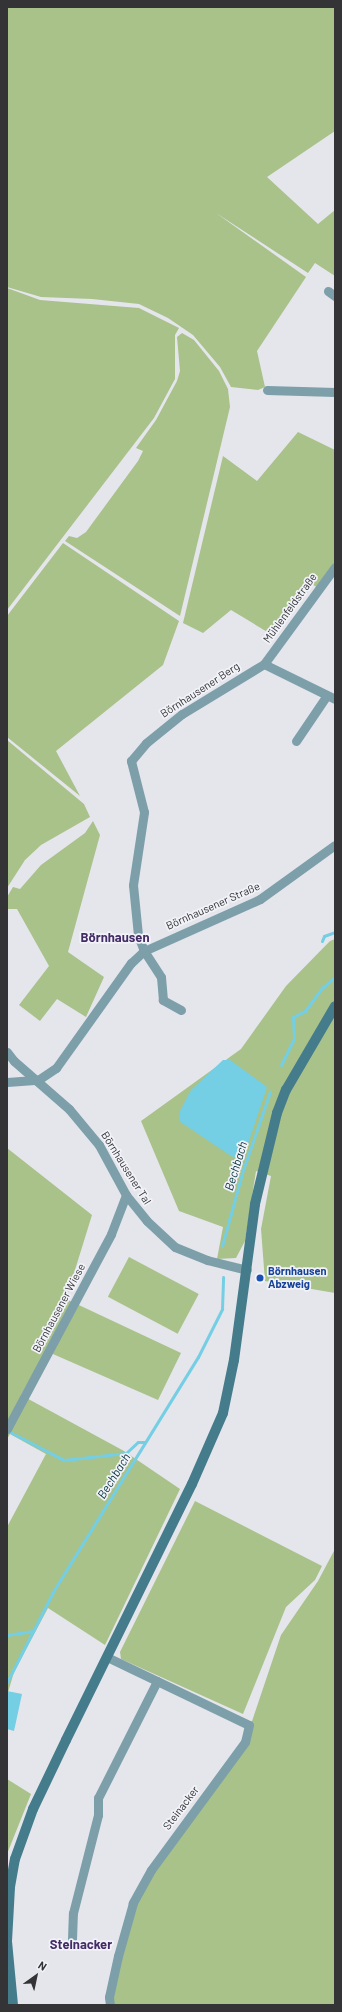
<!DOCTYPE html>
<meta charset="utf-8">
<style>
body{margin:0}
#map{position:relative;width:342px;height:2012px;overflow:hidden;background:#e5e5ec;font-family:Barlow,sans-serif}
div>[style]{position:absolute}
[style*='--x']{left:calc(var(--x)*1px);top:calc(var(--y)*1px);width:calc(var(--w)*1px);rotate:calc(var(--a)*1deg)}
.green>*{inset:0;background:#a8c28a;transform-origin:0 0}
.water>*{inset:0;background:#74cee4}
.stream>*{height:3px;margin:-1.5px;padding:0 1.5px;transform-origin:1.5px;border-radius:1.5px;background:#74cee4}
.street>*{height:9px;margin:-4.5px;padding:0 4.5px;transform-origin:4.5px;border-radius:4.5px;background:#7c9fa9}
.secondary>*{height:10px;margin:-5px;padding:0 5px;transform-origin:5px;border-radius:5px;background:#457c8b}
.dots>*{width:11px;height:11px;translate:-50% -50%;box-sizing:border-box;border:2px solid #f2f3f9;border-radius:50%}
span{translate:-50% -50%;white-space:nowrap;text-align:center;line-height:1.15;-webkit-text-stroke:3.5px #f2f3f9;paint-order:stroke}
.street-label{font-size:11px;color:#343436}
.transit-label{font-size:11px;color:#164399;font-weight:700}
.left{translate:0 -50%;text-align:left}
.water-label{font-size:12px;color:#03313a;font-style:italic}
.quarter-label{font-size:13px;color:#442d67;font-weight:700}
.frame{position:absolute;inset:0;border:8px solid #343436;pointer-events:none}
.north{position:absolute;left:16px;top:1956px;width:40px;height:40px;-webkit-text-stroke:3px #f2f3f9;paint-order:stroke;rotate:33deg;font-size:11px;font-weight:700;line-height:16px;text-align:center;color:#343436}
.north::after{content:'';display:block;margin:auto;width:14px;height:18px;background:#343436;clip-path:polygon(50% 0,100% 100%,50% 72%,0 100%)}
</style>
<div id="map">
<div class="green">
<i style="clip-path:polygon(7px 7px,335px 7px,335px 131px,267px 177px,318px 224px,335px 210px,335px 276px,315px 263px,308px 273px,216px 213px,306px 277px,257px 351px,265px 387px,258px 390px,231px 387px,220px 367px,193px 335px,168px 318px,139px 304px,92px 299px,41px 297px,7px 287px)"></i>
<i style="clip-path:polygon(7px 288px,40px 300px,139px 308px,179px 328px,175px 335px,175px 379px,154px 418px,7px 610px)"></i>
<i style="clip-path:polygon(182px 333px,194px 340px,219px 371px,228px 389px,230px 407px,180px 616px,65px 541px,69px 536px,77px 538px,86px 532px,138px 461px,143px 451px,136px 448px,156px 420px,177px 381px,180px 371px,177px 337px)"></i>
<i style="clip-path:polygon(298px 432px,335px 450px,335px 562px,317px 587px,313px 585px,274px 636px,231px 610px,203px 633px,183px 623px,223px 456px,257px 481px)"></i>
<i style="clip-path:polygon(63px 543px,179px 621px,163px 665px,56px 751px,80px 796px,7px 737px,7px 616px)"></i>
<i style="clip-path:polygon(7px 740px,84px 804px,90px 817px,41px 845px,25px 860px,7px 888px)"></i>
<i style="clip-path:polygon(93px 821px,100px 835px,68px 952px,104px 977px,86px 1017px,57px 999px,40px 1021px,19px 1005px,49px 966px,17px 909px,7px 909px,7px 897px,13px 887px,20px 889px,41px 865px,85px 833px)"></i>
<i style="clip-path:polygon(335px 939px,335px 1293px,265px 1281px,261px 1229px,271px 1176px,256px 1171px,245px 1241px,236px 1258px,217px 1259px,223px 1227px,179px 1211px,141px 1121px,241px 1049px,286px 986px,330px 941px)"></i>
<i style="clip-path:polygon(7px 1148px,92px 1215px,66px 1299px,181px 1353px,158px 1400px,46px 1351px,21px 1395px,124px 1451px,180px 1489px,105px 1645px,48px 1608px,14px 1672px,7px 1696px,7px 1527px,46px 1454px,10px 1434px,7px 1439px)"></i>
<i style="left:129px;top:1257px;width:79px;height:45px;rotate:28deg"></i>
<i style="clip-path:polygon(195px 1501px,322px 1566px,315px 1580px,286px 1607px,243px 1714px,121px 1659px,120px 1652px)"></i>
<i style="clip-path:polygon(335px 1549px,335px 2005px,110px 2005px,133px 1903px,245px 1742px,281px 1635px,318px 1581px)"></i>
<i style="clip-path:polygon(7px 1779px,31px 1794px,7px 1854px)"></i>
</div>
<div class="water">
<i style="clip-path:polygon(223px 1060px,230px 1060px,267px 1087px,244px 1156px,240px 1159px,231px 1156px,179px 1121px,180px 1111px,191px 1090px)"></i>
<i style="clip-path:polygon(7px 1691px,22px 1694px,14px 1731px,7px 1729px)"></i>
</div>
<div class="stream">
<i style="--x:322;--y:941;--w:5;--a:-68"></i>
<i style="--x:324;--y:936;--w:12;--a:-20"></i>
<i style="--x:281;--y:1065;--w:30;--a:-64"></i>
<i style="--x:294;--y:1038;--w:21;--a:-93"></i>
<i style="--x:293;--y:1017;--w:13;--a:-27"></i>
<i style="--x:305;--y:1011;--w:29;--a:-54"></i>
<i style="--x:322;--y:988;--w:17;--a:-40"></i>
<i style="--x:222;--y:1246;--w:79;--a:-74.6"></i>
<i style="--x:243;--y:1170;--w:83;--a:-70.9"></i>
<i style="--x:10;--y:1432;--w:61;--a:27.4"></i>
<i style="--x:64;--y:1460;--w:62;--a:-6.4"></i>
<i style="--x:126;--y:1453;--w:16;--a:-43"></i>
<i style="--x:138;--y:1442;--w:6;--a:0"></i>
<i style="--x:7;--y:1635;--w:26;--a:-9"></i>
<i style="--x:7;--y:1682;--w:103;--a:-62.9"></i>
<i style="--x:54;--y:1590;--w:274;--a:-58.3"></i>
<i style="--x:198;--y:1357;--w:54;--a:-63.4"></i>
<i style="--x:222;--y:1309;--w:32;--a:-88"></i>
</div>
<div class="street">
<i style="--x:328;--y:291;--w:9;--a:36"></i>
<i style="--x:267;--y:390;--w:68;--a:1.7"></i>
<i style="--x:264;--y:664;--w:79;--a:26.2"></i>
<i style="--x:296;--y:741;--w:55;--a:-56"></i>
<i style="--x:181;--y:1010;--w:21;--a:-151"></i>
<i style="--x:163;--y:1000;--w:23;--a:-95"></i>
<i style="--x:161;--y:977;--w:31;--a:-123"></i>
<i style="--x:144;--y:951;--w:17;--a:-111"></i>
<i style="--x:138;--y:935;--w:50;--a:-95.7"></i>
<i style="--x:133;--y:885;--w:74;--a:-81.4"></i>
<i style="--x:144;--y:812;--w:53;--a:-104.3"></i>
<i style="--x:131;--y:761;--w:23;--a:-50"></i>
<i style="--x:146;--y:743;--w:46;--a:-38.9"></i>
<i style="--x:182;--y:714;--w:96;--a:-31.4"></i>
<i style="--x:264;--y:664;--w:120;--a:-53.8"></i>
<i style="--x:7;--y:1052;--w:11;--a:52"></i>
<i style="--x:14;--y:1061;--w:73;--a:41.1"></i>
<i style="--x:69;--y:1109;--w:47;--a:50.2"></i>
<i style="--x:99;--y:1145;--w:57;--a:61.6"></i>
<i style="--x:126;--y:1195;--w:33;--a:51"></i>
<i style="--x:147;--y:1221;--w:38;--a:43"></i>
<i style="--x:175;--y:1247;--w:35;--a:22"></i>
<i style="--x:207;--y:1260;--w:41;--a:14"></i>
<i style="--x:7;--y:1082;--w:31;--a:-4"></i>
<i style="--x:38;--y:1080;--w:22;--a:-34"></i>
<i style="--x:56;--y:1068;--w:129;--a:-54.5"></i>
<i style="--x:131;--y:963;--w:18;--a:-43"></i>
<i style="--x:144;--y:951;--w:127;--a:-24.1"></i>
<i style="--x:260;--y:899;--w:92;--a:-35.8"></i>
<i style="--x:7;--y:1429;--w:221;--a:-61.9"></i>
<i style="--x:111;--y:1234;--w:42;--a:-69"></i>
<i style="--x:107;--y:1657;--w:157;--a:25.6"></i>
<i style="--x:249;--y:1725;--w:17;--a:103"></i>
<i style="--x:245;--y:1742;--w:159;--a:126.3"></i>
<i style="--x:151;--y:1870;--w:38;--a:119"></i>
<i style="--x:133;--y:1903;--w:55;--a:105.8"></i>
<i style="--x:118;--y:1956;--w:42;--a:102.4"></i>
<i style="--x:109;--y:1997;--w:8;--a:83"></i>
<i style="--x:72;--y:1939;--w:26;--a:-88"></i>
<i style="--x:73;--y:1913;--w:101;--a:-75.7"></i>
<i style="--x:98;--y:1815;--w:17;--a:-90"></i>
<i style="--x:98;--y:1798;--w:131;--a:-63.2"></i>
</div>
<div class="secondary">
<i style="--x:13;--y:2005;--w:64;--a:-95.4"></i>
<i style="--x:7;--y:1941;--w:54;--a:-86.8"></i>
<i style="--x:10;--y:1887;--w:28;--a:-80"></i>
<i style="--x:15;--y:1859;--w:53;--a:-70.2"></i>
<i style="--x:33;--y:1809;--w:76;--a:-64.4"></i>
<i style="--x:66;--y:1740;--w:285;--a:-63.8"></i>
<i style="--x:192;--y:1484;--w:77;--a:-66.4"></i>
<i style="--x:223;--y:1413;--w:54;--a:-78.3"></i>
<i style="--x:234;--y:1360;--w:157;--a:-82.3"></i>
<i style="--x:255;--y:1204;--w:94;--a:-76.4"></i>
<i style="--x:277;--y:1113;--w:25;--a:-69"></i>
<i style="--x:286;--y:1090;--w:97;--a:-59.7"></i>
</div>
<div class="dots">
<i style="left:260px;top:1278px;background:#1a4fb4"></i>
</div>
<div class="street-label">
<span style="left:290px;top:608px;rotate:-54deg">Mühlenfeldstraße</span>
<span style="left:200px;top:690px;rotate:-33deg">Börnhausener Berg</span>
<span style="left:213px;top:906px;rotate:-24deg">Börnhausener Straße</span>
<span style="left:126px;top:1168px;rotate:58deg">Börnhausener Tal</span>
<span style="left:59px;top:1308px;rotate:-62deg">Börnhausener Wiese</span>
<span style="left:181px;top:1808px;rotate:-53deg">Steinacker</span>
</div>
<div class="transit-label">
<span class="left" style="left:268px;top:1278px">Börnhausen<br>Abzweig</span>
</div>
<div class="water-label">
<span style="left:236px;top:1166px;rotate:-73deg">Bechbach</span>
<span style="left:114px;top:1476px;rotate:-58deg">Bechbach</span>
</div>
<div class="quarter-label">
<span style="left:115px;top:937px">Börnhausen</span>
<span style="left:81px;top:1944px">Steinacker</span>
</div>
<div class="frame"></div>
<div class="north">N</div>
</div>
